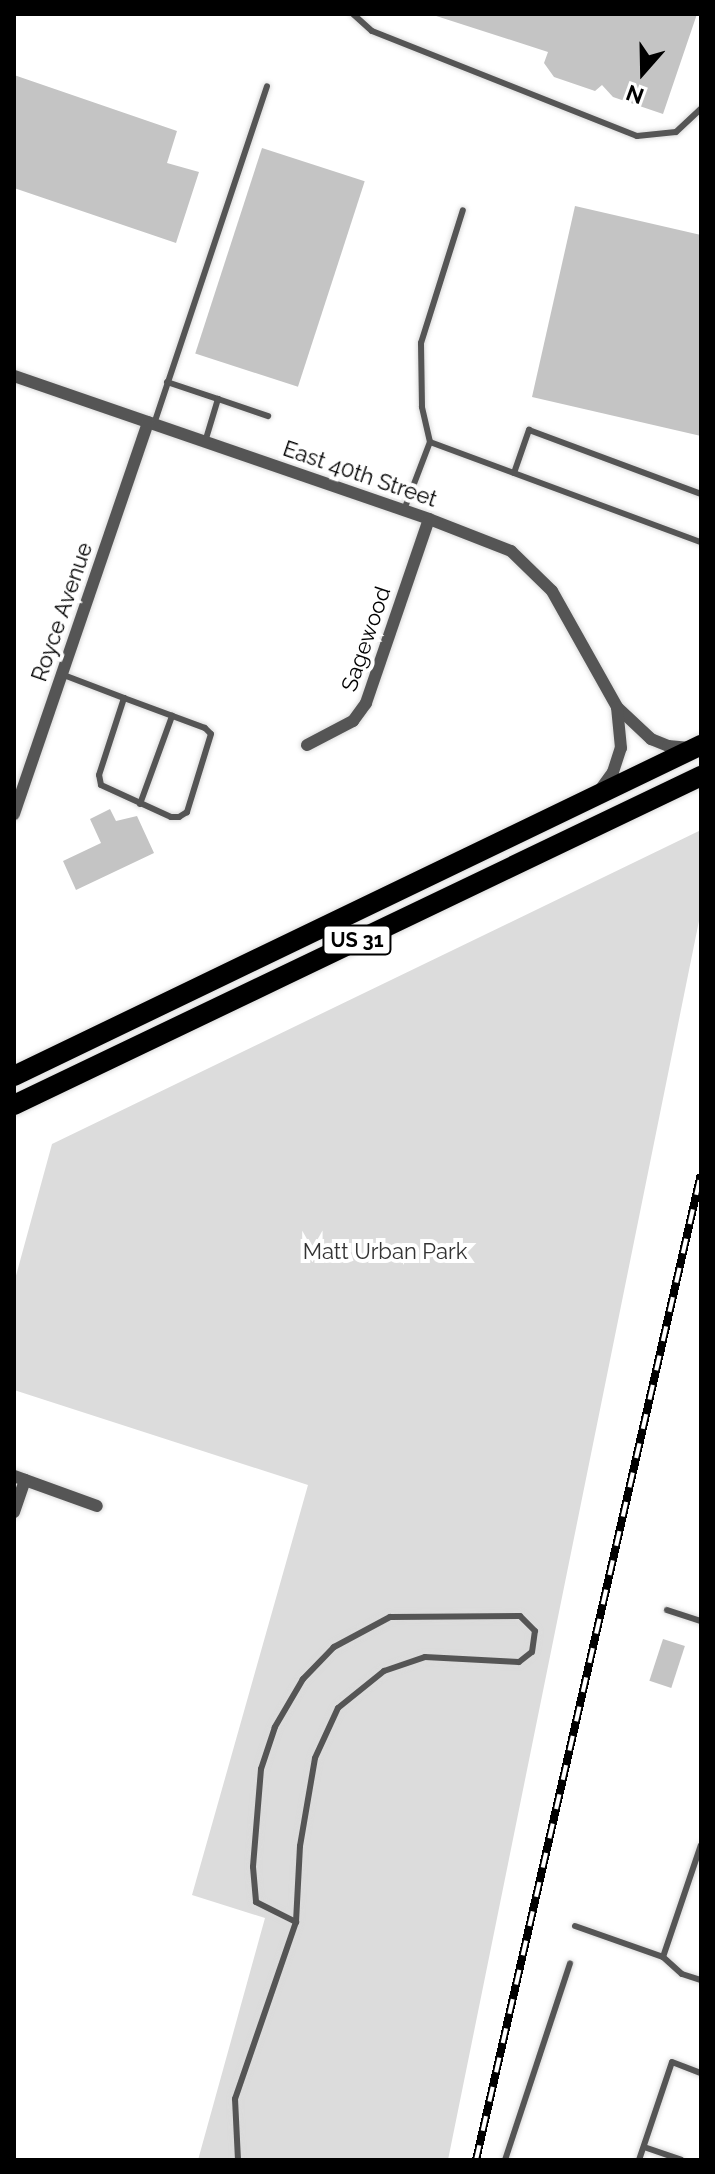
<!DOCTYPE html>
<style>
body{margin:0}
#map{position:relative;width:715px;height:2174px;overflow:hidden;background:#fff;font-family:Raleway,sans-serif}
div>[style]{position:absolute}
[style*='--x']{left:calc(var(--x)*1px);top:calc(var(--y)*1px);width:calc(var(--w)*1px);rotate:calc(var(--a)*1deg)}
.green>*{inset:0;background:#dcdcdc}
.building>*{inset:0;background:#c4c4c4;transform-origin:0 0}
.roads{filter:drop-shadow(0 0 2px #dbdbdb) drop-shadow(0 0 2px #dbdbdb)}
.service>*{height:6px;margin:-3px;padding:0 3px;transform-origin:3px;border-radius:3px;background:#555}
.minor>*{height:12px;margin:-6px;padding:0 6px;transform-origin:6px;border-radius:6px;background:#555}
.trunk>*{height:20px;margin:-10px;padding:0 10px;transform-origin:10px;border-radius:10px;background:#000}
.rail>*{height:8px;margin-top:-4px;transform-origin:0;background:repeating-linear-gradient(90deg,#fff 0 15px,#000 0 30px);box-sizing:border-box;border-block:2px solid #000}
span{translate:-50% -50%;white-space:nowrap;text-align:center;line-height:1.15;-webkit-text-stroke:8px #fff;paint-order:stroke}
.shield-label span{padding:2px 6px;background:#fff;border:2px solid;border-radius:6px;-webkit-text-stroke-width:0}
.shield-label{font-size:20px;color:#000;font-weight:700}
.street-label{font-size:22px;color:#000}
.park-label{font-size:22px;color:#333}
.frame{position:absolute;inset:0;border:16px solid #000;pointer-events:none}
.north{position:absolute;left:603px;top:32px;width:80px;height:80px;-webkit-text-stroke:6px #fff;paint-order:stroke;rotate:200deg;font-size:22px;font-weight:700;line-height:32px;text-align:center;color:#000}
.north::after{content:'';display:block;margin:auto;width:28px;height:36px;background:#000;clip-path:polygon(50% 0,100% 100%,50% 72%,0 100%)}
</style>
<div id="map">
<div class="green">
<i style="clip-path:polygon(701px 830px,701px 911px,448px 2160px,198px 2160px,265px 1918px,192px 1895px,308px 1485px,14px 1390px,14px 1283px,52px 1144px)"></i>
</div>
<div class="building">
<i style="clip-path:polygon(430px 14px,697px 14px,663px 114px,613px 97px,602px 85px,595px 91px,554px 77px,544px 63px,548px 52px)"></i>
<i style="clip-path:polygon(14px 75px,177px 131px,167px 163px,199px 172px,176px 243px,14px 188px)"></i>
<i style="left:262px;top:148px;width:108px;height:216px;rotate:18deg"></i>
<i style="clip-path:polygon(575px 206px,701px 235px,701px 436px,532px 397px)"></i>
<i style="clip-path:polygon(110px 809px,116px 821px,137px 816px,154px 853px,76px 890px,63px 861px,101px 843px,90px 819px)"></i>
<i style="left:663px;top:1639px;width:23px;height:44px;rotate:18deg"></i>
</div>
<div class="roads">
<div class="service">
<i style="--x:353;--y:14;--w:25;--a:42"></i>
<i style="--x:372;--y:31;--w:285;--a:21.6"></i>
<i style="--x:637;--y:136;--w:39;--a:-6"></i>
<i style="--x:676;--y:132;--w:34;--a:-43"></i>
<i style="--x:167;--y:382;--w:54;--a:18.4"></i>
<i style="--x:154;--y:424;--w:356;--a:-71.5"></i>
<i style="--x:205;--y:442;--w:45;--a:-73.2"></i>
<i style="--x:218;--y:399;--w:53;--a:18.8"></i>
<i style="--x:430;--y:442;--w:36;--a:-103"></i>
<i style="--x:422;--y:407;--w:64;--a:-90.9"></i>
<i style="--x:421;--y:343;--w:139;--a:-72.5"></i>
<i style="--x:514;--y:473;--w:46;--a:-70.8"></i>
<i style="--x:529;--y:430;--w:184;--a:20.4"></i>
<i style="--x:404;--y:510;--w:73;--a:-69.1"></i>
<i style="--x:430;--y:442;--w:289;--a:20.3"></i>
<i style="--x:61;--y:674;--w:67;--a:20.9"></i>
<i style="--x:124;--y:698;--w:86;--a:20.3"></i>
<i style="--x:205;--y:728;--w:8;--a:45"></i>
<i style="--x:211;--y:734;--w:82;--a:107.1"></i>
<i style="--x:187;--y:812;--w:9;--a:148"></i>
<i style="--x:179;--y:817;--w:8;--a:180"></i>
<i style="--x:171;--y:817;--w:77;--a:-155.4"></i>
<i style="--x:101;--y:785;--w:10;--a:-101"></i>
<i style="--x:99;--y:775;--w:81;--a:-72"></i>
<i style="--x:140;--y:804;--w:94;--a:-70"></i>
<i style="--x:667;--y:1610;--w:36;--a:18"></i>
<i style="--x:575;--y:1926;--w:93;--a:19.4"></i>
<i style="--x:663;--y:1957;--w:118;--a:-71.3"></i>
<i style="--x:663;--y:1957;--w:25;--a:42"></i>
<i style="--x:682;--y:1974;--w:20;--a:18"></i>
<i style="--x:644;--y:2147;--w:39;--a:19"></i>
<i style="--x:238;--y:2160;--w:61;--a:-92.8"></i>
<i style="--x:235;--y:2099;--w:187;--a:-71"></i>
<i style="--x:296;--y:1922;--w:76;--a:-87"></i>
<i style="--x:300;--y:1846;--w:89;--a:-80.3"></i>
<i style="--x:315;--y:1758;--w:55;--a:-65.3"></i>
<i style="--x:338;--y:1708;--w:59;--a:-38.8"></i>
<i style="--x:384;--y:1671;--w:43;--a:-18.9"></i>
<i style="--x:425;--y:1657;--w:94;--a:3"></i>
<i style="--x:519;--y:1662;--w:16;--a:-38"></i>
<i style="--x:532;--y:1652;--w:21;--a:-82"></i>
<i style="--x:535;--y:1631;--w:21;--a:-135"></i>
<i style="--x:520;--y:1616;--w:130;--a:179.6"></i>
<i style="--x:390;--y:1617;--w:64;--a:151.8"></i>
<i style="--x:334;--y:1647;--w:45;--a:134.1"></i>
<i style="--x:303;--y:1679;--w:56;--a:120.3"></i>
<i style="--x:275;--y:1727;--w:44;--a:108.4"></i>
<i style="--x:261;--y:1769;--w:98;--a:94.7"></i>
<i style="--x:253;--y:1867;--w:35;--a:85"></i>
<i style="--x:256;--y:1902;--w:45;--a:26.6"></i>
<i style="--x:505;--y:2160;--w:207;--a:-71.7"></i>
<i style="--x:639;--y:2160;--w:103;--a:-71.4"></i>
<i style="--x:672;--y:2062;--w:31;--a:21"></i>
</div>
<div class="minor">
<i style="--x:14;--y:376;--w:439;--a:19"></i>
<i style="--x:429;--y:519;--w:88;--a:21.3"></i>
<i style="--x:511;--y:551;--w:57;--a:44.3"></i>
<i style="--x:552;--y:591;--w:133;--a:60.7"></i>
<i style="--x:617;--y:707;--w:47;--a:43.3"></i>
<i style="--x:651;--y:739;--w:18;--a:22"></i>
<i style="--x:668;--y:746;--w:22;--a:5"></i>
<i style="--x:307;--y:745;--w:52;--a:-27.6"></i>
<i style="--x:353;--y:721;--w:22;--a:-54"></i>
<i style="--x:366;--y:703;--w:194;--a:-71.1"></i>
<i style="--x:600;--y:790;--w:22;--a:-54"></i>
<i style="--x:613;--y:772;--w:25;--a:-72"></i>
<i style="--x:621;--y:748;--w:41;--a:-95.6"></i>
<i style="--x:14;--y:814;--w:414;--a:-71.1"></i>
<i style="--x:14;--y:1476;--w:88;--a:19.9"></i>
<i style="--x:14;--y:1512;--w:34;--a:-71"></i>
</div>
<div class="trunk">
<i style="--x:14;--y:1076;--w:763;--a:-25.72"></i>
<i style="--x:14;--y:1105;--w:762;--a:-25.59"></i>
</div>
</div>
<div class="rail">
<i style="--x:476;--y:2160;--w:1011;--a:-77.15"></i>
</div>
<div class="shield-label">
<span style="left:357px;top:940px">US 31</span>
</div>
<div class="street-label">
<span style="left:360px;top:474px;rotate:19deg">East 40th Street</span>
<span style="left:62px;top:612px;rotate:-71deg">Royce Avenue</span>
<span style="left:366px;top:639px;rotate:-71deg">Sagewood</span>
</div>
<div class="park-label">
<span style="left:385px;top:1252px">Matt Urban Park</span>
</div>
<div class="frame"></div>
<div class="north">N</div>
</div>
